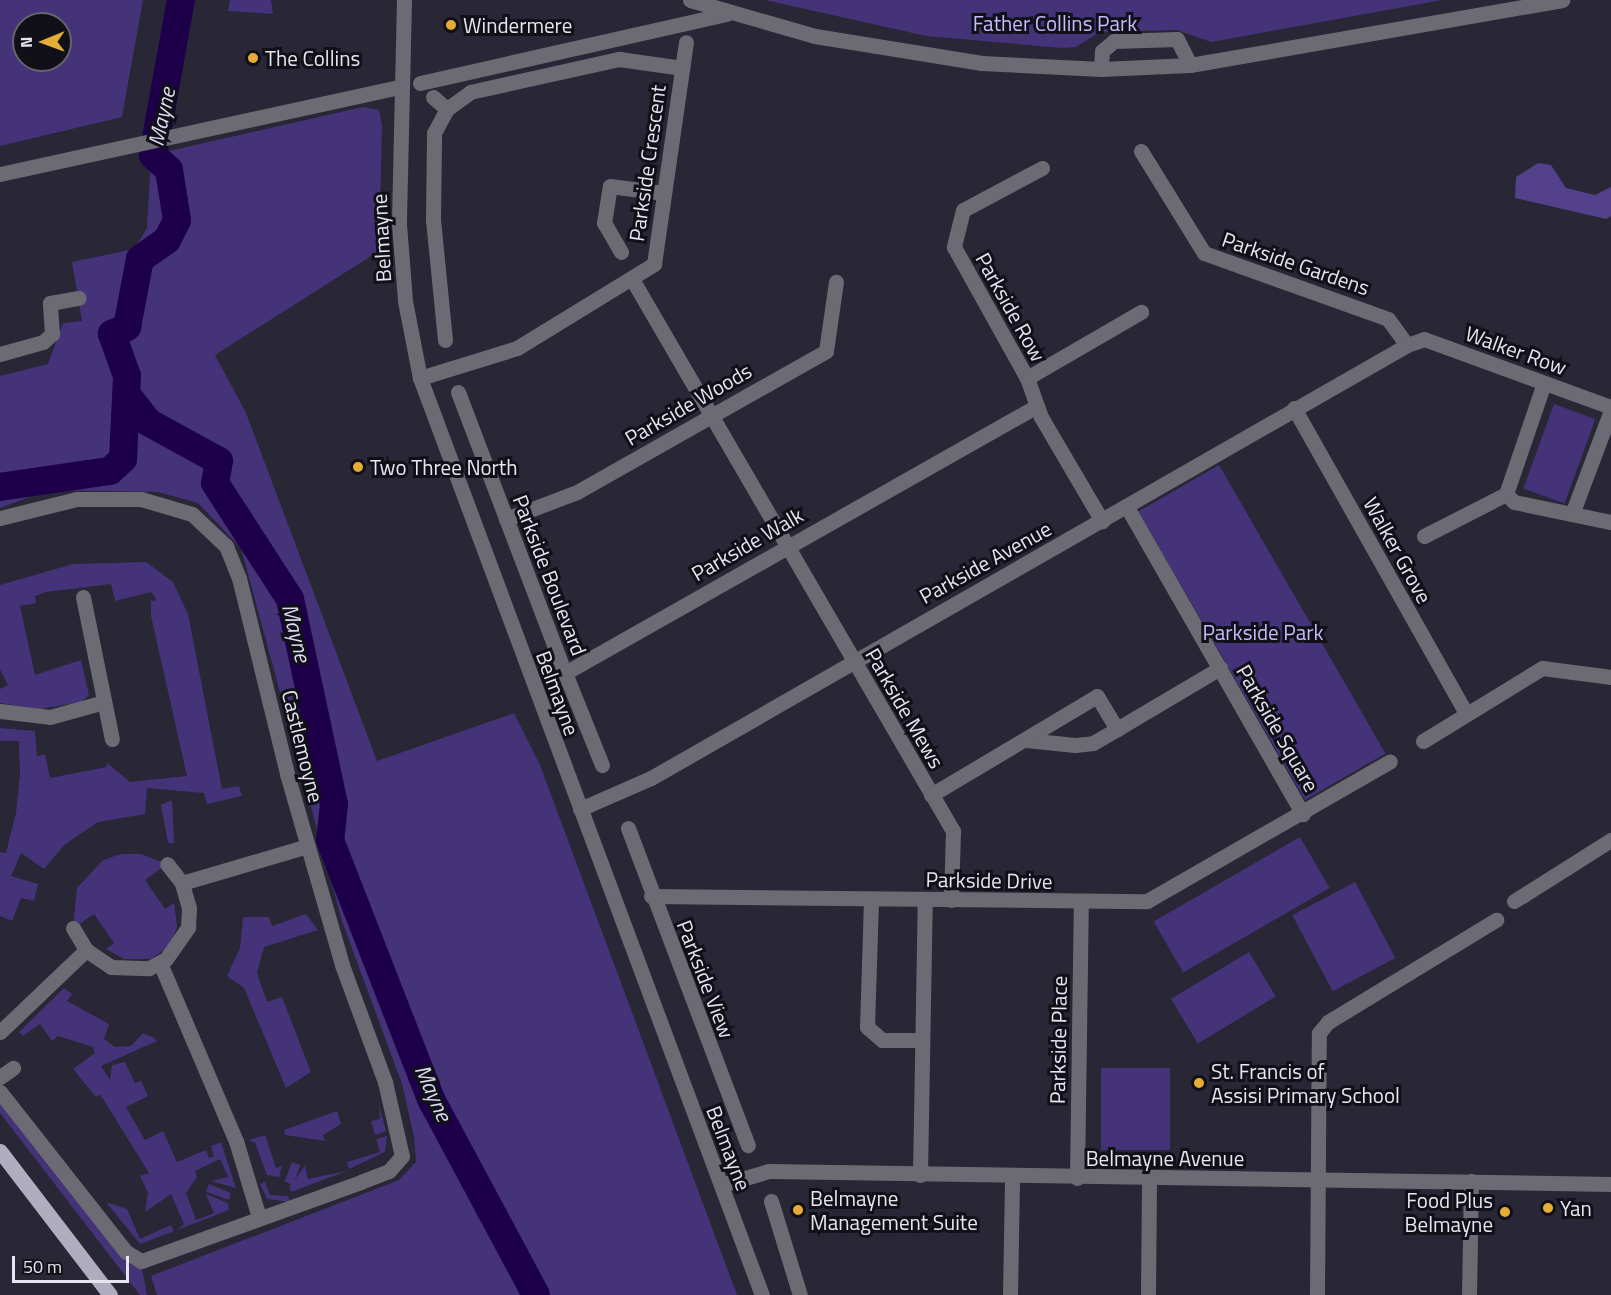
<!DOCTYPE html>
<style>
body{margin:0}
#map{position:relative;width:1611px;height:1295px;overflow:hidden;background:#292636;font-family:"Titillium Web",sans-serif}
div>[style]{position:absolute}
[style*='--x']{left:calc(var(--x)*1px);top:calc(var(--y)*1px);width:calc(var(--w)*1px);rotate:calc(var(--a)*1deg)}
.green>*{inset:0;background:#443379;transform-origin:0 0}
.forest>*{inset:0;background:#53418c}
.river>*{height:28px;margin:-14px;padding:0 14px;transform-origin:14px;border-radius:14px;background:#1d0049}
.minor>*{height:15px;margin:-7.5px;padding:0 7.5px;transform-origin:7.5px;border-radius:7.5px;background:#6c6b74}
.major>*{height:15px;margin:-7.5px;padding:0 7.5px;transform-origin:7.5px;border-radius:7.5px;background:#afadbf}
.dots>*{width:16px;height:16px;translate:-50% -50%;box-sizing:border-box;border:3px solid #111018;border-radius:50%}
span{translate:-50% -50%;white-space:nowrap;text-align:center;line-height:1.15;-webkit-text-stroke:6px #111018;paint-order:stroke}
.park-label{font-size:21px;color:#c5bbfb}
.poi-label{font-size:21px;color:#e6e5f0}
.left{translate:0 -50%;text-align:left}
.right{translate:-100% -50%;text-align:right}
.street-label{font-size:21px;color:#e6e5f0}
.water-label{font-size:22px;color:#dfddf3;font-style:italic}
.north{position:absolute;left:12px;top:12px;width:60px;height:60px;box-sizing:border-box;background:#111018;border:2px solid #66656e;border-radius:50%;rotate:269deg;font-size:16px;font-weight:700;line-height:24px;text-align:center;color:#e6e5f0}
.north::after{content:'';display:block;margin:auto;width:21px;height:27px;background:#e6ad36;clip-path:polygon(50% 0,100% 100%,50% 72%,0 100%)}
.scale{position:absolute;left:12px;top:1256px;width:117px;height:27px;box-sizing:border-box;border:3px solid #e6e5f0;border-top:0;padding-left:8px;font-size:18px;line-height:21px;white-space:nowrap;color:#e6e5f0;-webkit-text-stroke:4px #111018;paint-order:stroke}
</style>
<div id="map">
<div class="green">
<i style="clip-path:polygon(evenodd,0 0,143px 0,122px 117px,0 146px,0 0,24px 24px,60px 24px,60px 60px,24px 60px,24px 24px)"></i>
<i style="clip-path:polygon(230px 0,271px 0,273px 14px,228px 11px)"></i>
<i style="clip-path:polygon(765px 0,1442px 0,1211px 42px,1177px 30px,1100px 32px,1076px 47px,1062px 48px,926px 36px)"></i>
<i style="clip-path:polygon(363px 107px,379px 110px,382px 125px,379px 251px,215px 355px,246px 413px,377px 761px,514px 713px,540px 765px,737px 1295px,157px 1295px,151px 1276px,399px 1180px,416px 1162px,414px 1137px,402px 1084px,342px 921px,241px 548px,198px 503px,158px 492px,48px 490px,0 508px,0 376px,48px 364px,63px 323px,82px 321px,72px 262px,134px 249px,147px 228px,151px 155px)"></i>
<i style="left:1554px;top:404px;width:44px;height:90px;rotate:20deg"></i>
<i style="left:1219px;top:465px;width:333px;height:93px;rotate:60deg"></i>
<i style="clip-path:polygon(146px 562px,173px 582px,188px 614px,222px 789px,239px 786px,242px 796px,207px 804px,204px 793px,147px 788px,145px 814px,98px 822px,64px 845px,44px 869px,21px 853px,11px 876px,38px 884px,34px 901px,21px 898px,12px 921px,0 916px,0 852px,6px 853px,16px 813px,20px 775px,19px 741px,0 741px,0 728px,35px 731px,37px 756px,45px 754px,50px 778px,107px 767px,106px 762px,130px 782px,187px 776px,151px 616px,151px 601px,157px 600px,151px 592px,115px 601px,111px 584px,46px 592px,35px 596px,36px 603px,20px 606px,35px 675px,81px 660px,89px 695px,81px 702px,40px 709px,0 703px,0 689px,8px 685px,0 669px,0 585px,73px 564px)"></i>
<i style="clip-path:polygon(172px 800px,174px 843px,168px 843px,161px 805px)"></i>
<i style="left:1300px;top:837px;width:59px;height:169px;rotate:60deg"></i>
<i style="clip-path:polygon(121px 854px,141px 854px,167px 864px,145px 880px,165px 909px,174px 903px,177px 927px,170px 946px,151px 959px,124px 959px,106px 949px,114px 943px,94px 914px,73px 928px,77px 888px,103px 860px)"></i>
<i style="left:1355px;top:882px;width:86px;height:71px;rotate:62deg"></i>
<i style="clip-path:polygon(306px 914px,318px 930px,264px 947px,257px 973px,267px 1002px,282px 997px,311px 1072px,286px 1088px,244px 988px,227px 976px,240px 948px,243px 917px,269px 917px,272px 926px)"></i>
<i style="left:1249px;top:952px;width:52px;height:91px;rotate:59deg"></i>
<i style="clip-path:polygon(64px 988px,72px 994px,67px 1001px,109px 1024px,104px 1039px,115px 1047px,131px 1046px,143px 1033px,154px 1038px,157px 1041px,101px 1066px,110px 1080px,112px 1065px,125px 1062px,135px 1083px,141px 1081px,148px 1096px,126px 1107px,145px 1140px,163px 1131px,177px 1162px,206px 1150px,209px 1158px,214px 1156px,211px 1146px,221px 1142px,236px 1188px,211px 1181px,228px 1177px,220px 1159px,195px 1171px,197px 1177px,186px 1193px,196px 1220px,214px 1213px,206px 1194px,228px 1203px,229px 1210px,177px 1230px,184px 1224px,171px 1194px,145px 1212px,148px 1193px,140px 1176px,149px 1173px,100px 1094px,96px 1097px,73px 1069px,95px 1053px,93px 1047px,58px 1036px,52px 1041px,40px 1024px,23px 1036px,19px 1032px)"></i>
<i style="left:1101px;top:1068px;width:69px;height:82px"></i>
<i style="clip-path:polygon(0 1102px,125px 1262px,142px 1269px,147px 1295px,140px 1295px,0 1113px)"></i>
<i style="clip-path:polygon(379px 1105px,386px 1131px,375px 1135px,371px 1121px,380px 1119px)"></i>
<i style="clip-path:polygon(337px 1111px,341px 1124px,323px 1135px,325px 1141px,285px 1135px,284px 1130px)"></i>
<i style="clip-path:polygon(265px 1135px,276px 1168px,282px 1166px,279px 1177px,267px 1175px,255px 1143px,249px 1140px)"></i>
<i style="clip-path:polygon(387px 1136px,385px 1152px,349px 1169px,347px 1162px,380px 1152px,376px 1139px)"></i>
<i style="left:292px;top:1162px;width:9px;height:21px;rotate:21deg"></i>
<i style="clip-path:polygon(305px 1166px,308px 1179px,347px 1171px,291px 1192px,289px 1187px)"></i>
<i style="clip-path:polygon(265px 1182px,270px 1195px,288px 1196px,290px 1202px,267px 1199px,260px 1184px)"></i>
<i style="clip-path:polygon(209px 1184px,231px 1193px,229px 1200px,206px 1192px)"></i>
<i style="clip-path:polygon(106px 1202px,127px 1209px,140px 1239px,171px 1225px,174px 1231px,140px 1244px)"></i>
</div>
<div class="forest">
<i style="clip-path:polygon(1538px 163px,1551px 165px,1566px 188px,1595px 195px,1611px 187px,1611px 216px,1606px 219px,1515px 198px,1516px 177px)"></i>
</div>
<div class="river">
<i style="--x:128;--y:396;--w:33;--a:52"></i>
<i style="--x:148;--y:422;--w:81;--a:28.8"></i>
<i style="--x:219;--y:461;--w:22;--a:100"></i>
<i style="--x:215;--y:483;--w:138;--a:57.1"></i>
<i style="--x:290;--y:599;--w:210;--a:77.9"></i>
<i style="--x:334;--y:804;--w:36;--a:96"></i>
<i style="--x:330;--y:840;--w:280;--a:68.7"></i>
<i style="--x:432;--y:1101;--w:220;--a:61.8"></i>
<i style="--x:0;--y:487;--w:111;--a:-8.3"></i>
<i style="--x:110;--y:471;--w:18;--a:-43"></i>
<i style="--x:123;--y:459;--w:83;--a:-87.2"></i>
<i style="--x:127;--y:376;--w:45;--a:-109.7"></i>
<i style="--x:112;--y:334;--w:17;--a:-25"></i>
<i style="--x:127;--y:327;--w:69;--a:-79.2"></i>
<i style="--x:140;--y:259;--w:33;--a:-35"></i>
<i style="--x:167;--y:240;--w:22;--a:-63"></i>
<i style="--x:177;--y:220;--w:51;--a:-99.1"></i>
<i style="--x:169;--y:170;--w:22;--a:-137"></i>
<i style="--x:153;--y:155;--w:158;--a:-79.8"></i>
</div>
<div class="minor">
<i style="--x:404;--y:0;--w:224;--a:91.3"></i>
<i style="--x:399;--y:224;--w:77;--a:85.5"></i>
<i style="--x:405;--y:301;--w:78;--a:79"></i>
<i style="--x:420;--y:378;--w:979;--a:69.55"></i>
<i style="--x:690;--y:0;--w:130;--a:16.1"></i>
<i style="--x:815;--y:36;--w:169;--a:9.2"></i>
<i style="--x:982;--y:63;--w:119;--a:2.9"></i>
<i style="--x:1101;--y:69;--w:89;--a:-2.6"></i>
<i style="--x:1190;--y:65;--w:378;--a:-9.9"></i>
<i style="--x:1101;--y:69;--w:18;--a:-87"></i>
<i style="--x:1102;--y:51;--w:16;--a:-40"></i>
<i style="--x:1114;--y:41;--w:63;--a:-1.8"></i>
<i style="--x:1177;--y:39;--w:29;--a:63"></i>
<i style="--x:420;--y:83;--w:315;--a:-12.7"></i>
<i style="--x:433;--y:97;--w:18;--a:41"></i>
<i style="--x:1141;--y:151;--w:120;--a:58.3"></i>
<i style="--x:1204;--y:253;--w:195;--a:19.7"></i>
<i style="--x:1388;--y:319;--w:32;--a:54"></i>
<i style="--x:1042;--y:168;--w:89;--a:152"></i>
<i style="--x:963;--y:210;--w:38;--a:104"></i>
<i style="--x:954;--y:247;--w:150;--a:60.9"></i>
<i style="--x:1027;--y:378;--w:41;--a:70.3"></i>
<i style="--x:1041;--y:417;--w:121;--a:59.6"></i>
<i style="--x:0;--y:174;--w:409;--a:-12.3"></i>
<i style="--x:621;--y:252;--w:34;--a:-120"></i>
<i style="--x:604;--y:223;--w:37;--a:-81"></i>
<i style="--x:610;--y:186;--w:54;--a:7.4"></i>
<i style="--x:632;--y:279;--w:639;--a:59.82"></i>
<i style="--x:953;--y:831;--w:69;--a:91.7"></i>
<i style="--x:445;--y:340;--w:121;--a:-95.7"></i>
<i style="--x:433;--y:220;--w:87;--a:-89.3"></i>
<i style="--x:434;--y:133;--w:27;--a:-62"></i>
<i style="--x:447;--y:109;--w:29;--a:-36"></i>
<i style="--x:470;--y:92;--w:153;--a:-12.5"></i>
<i style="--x:619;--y:59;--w:64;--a:8.1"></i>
<i style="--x:0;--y:354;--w:45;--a:-15.6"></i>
<i style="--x:43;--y:342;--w:12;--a:-42"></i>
<i style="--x:52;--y:334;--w:31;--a:-94"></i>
<i style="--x:50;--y:303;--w:29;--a:-10"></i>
<i style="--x:420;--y:378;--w:102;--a:-17.2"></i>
<i style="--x:517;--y:348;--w:161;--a:-31.5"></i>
<i style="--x:654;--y:264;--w:224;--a:-81.8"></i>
<i style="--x:1027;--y:378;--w:132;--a:-30.1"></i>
<i style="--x:1544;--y:383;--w:117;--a:108.9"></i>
<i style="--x:1506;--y:494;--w:11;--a:45"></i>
<i style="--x:1514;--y:502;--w:99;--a:11.7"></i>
<i style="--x:458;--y:392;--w:301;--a:69.2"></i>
<i style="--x:1294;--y:408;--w:350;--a:60.6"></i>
<i style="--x:1127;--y:507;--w:354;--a:60.2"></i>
<i style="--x:1572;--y:514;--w:111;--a:-69.4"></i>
<i style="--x:0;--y:518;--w:79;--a:-13.9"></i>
<i style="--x:77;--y:499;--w:64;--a:0"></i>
<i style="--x:141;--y:499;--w:53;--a:16.4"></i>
<i style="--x:192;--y:514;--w:47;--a:43.3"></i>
<i style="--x:226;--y:546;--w:35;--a:68"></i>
<i style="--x:239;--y:578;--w:202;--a:76.2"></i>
<i style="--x:287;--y:774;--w:199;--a:73.9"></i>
<i style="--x:342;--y:965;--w:125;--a:69.8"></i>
<i style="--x:385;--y:1082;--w:76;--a:77.1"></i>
<i style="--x:402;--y:1156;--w:20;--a:131"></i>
<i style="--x:389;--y:1171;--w:30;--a:159"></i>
<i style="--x:361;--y:1182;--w:234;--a:160.2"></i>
<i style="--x:141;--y:1261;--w:17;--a:-149"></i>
<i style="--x:126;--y:1252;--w:204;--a:-128.2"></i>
<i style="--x:506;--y:519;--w:76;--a:-20.8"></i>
<i style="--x:577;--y:492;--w:286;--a:-29.5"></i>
<i style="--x:826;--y:351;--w:70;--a:-81.8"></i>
<i style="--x:1424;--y:536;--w:92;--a:-27.1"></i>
<i style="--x:83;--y:597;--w:145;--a:78.5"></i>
<i style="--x:0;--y:711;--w:50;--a:6.8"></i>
<i style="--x:50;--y:717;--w:56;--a:-15.5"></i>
<i style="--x:1026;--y:740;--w:49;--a:5.8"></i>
<i style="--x:1075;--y:745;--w:18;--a:-6"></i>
<i style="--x:1093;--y:743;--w:28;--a:-30"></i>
<i style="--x:1423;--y:741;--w:140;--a:-31.5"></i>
<i style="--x:1542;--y:668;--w:70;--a:7.4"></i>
<i style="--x:602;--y:765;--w:99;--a:-111.9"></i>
<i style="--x:565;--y:673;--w:542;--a:-29.5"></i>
<i style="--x:931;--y:795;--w:193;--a:-30.8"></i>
<i style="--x:1097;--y:696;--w:39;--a:59"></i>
<i style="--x:1117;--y:729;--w:120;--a:-30.6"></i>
<i style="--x:580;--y:809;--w:77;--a:-23.6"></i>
<i style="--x:651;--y:778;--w:871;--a:-29.8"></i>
<i style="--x:1407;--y:345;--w:18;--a:-19"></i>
<i style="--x:1424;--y:339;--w:199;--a:20"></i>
<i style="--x:628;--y:828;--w:339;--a:69.3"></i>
<i style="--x:182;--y:883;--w:131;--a:-16.4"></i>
<i style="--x:651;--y:896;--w:496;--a:0.6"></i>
<i style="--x:1147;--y:901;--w:280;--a:-29.9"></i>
<i style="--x:871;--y:900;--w:127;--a:91.8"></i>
<i style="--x:867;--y:1027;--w:20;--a:41"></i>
<i style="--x:882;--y:1040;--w:39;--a:0"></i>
<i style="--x:1514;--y:901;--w:115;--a:-32.2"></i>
<i style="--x:73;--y:928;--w:26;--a:59"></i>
<i style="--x:86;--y:950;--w:30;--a:34"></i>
<i style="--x:111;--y:967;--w:38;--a:2"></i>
<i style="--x:149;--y:968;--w:19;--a:-28"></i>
<i style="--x:166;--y:959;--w:39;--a:-55"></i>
<i style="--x:188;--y:927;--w:19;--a:-87"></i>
<i style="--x:189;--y:908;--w:26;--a:-106"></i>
<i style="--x:182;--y:883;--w:24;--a:-128"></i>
<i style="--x:160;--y:963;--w:194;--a:66.9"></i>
<i style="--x:236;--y:1141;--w:79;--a:73.2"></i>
<i style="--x:0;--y:1032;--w:119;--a:-43.6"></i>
<i style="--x:0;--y:1077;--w:16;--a:-35"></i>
<i style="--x:920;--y:1175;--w:275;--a:-89"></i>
<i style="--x:1077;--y:1178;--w:275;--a:-89.2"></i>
<i style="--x:721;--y:1185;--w:50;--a:-16.3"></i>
<i style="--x:769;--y:1171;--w:842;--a:0.88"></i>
<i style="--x:771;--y:1201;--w:98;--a:72.9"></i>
<i style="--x:1010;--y:1295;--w:118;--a:-89"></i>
<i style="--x:1148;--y:1295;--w:116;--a:-89.5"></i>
<i style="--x:1317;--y:1295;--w:262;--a:-89.6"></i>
<i style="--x:1319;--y:1033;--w:14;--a:-51"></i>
<i style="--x:1328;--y:1022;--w:197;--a:-31.3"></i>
<i style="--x:1469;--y:1295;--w:114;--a:-89"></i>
</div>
<div class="major">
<i style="--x:0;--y:1151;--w:181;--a:52.6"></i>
</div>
<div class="dots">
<i style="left:451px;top:25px;background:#e6ad36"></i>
<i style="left:253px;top:58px;background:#e6ad36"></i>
<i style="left:358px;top:467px;background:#e6ad36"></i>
<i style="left:1199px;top:1083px;background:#e6ad36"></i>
<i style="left:1548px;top:1208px;background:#e6ad36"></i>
<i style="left:798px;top:1210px;background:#e6ad36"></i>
<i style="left:1505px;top:1212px;background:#e6ad36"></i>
</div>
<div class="park-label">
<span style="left:1055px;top:23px">Father Collins Park</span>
<span style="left:1263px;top:632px">Parkside Park</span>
</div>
<div class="poi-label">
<span class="left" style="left:463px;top:25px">Windermere</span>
<span class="left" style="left:265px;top:58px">The Collins</span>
<span class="left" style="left:370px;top:467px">Two Three North</span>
<span class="left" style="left:1211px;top:1083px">St. Francis of<br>Assisi Primary School</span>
<span class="left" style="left:810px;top:1210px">Belmayne<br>Management Suite</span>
<span class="right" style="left:1493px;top:1212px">Food Plus<br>Belmayne</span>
<span class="left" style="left:1560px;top:1208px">Yan</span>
</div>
<div class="street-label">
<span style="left:647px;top:163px;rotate:-82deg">Parkside Crescent</span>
<span style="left:381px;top:238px;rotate:-93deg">Belmayne</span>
<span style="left:1296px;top:263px;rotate:19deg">Parkside Gardens</span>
<span style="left:1011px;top:307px;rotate:61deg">Parkside Row</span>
<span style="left:1516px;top:350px;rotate:20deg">Walker Row</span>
<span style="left:688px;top:404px;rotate:-30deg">Parkside Woods</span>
<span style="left:747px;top:544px;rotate:-30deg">Parkside Walk</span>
<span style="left:1398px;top:550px;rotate:61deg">Walker Grove</span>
<span style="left:985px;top:562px;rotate:-29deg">Parkside Avenue</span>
<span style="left:550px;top:575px;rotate:69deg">Parkside Boulevard</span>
<span style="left:558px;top:693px;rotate:70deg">Belmayne</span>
<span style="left:905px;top:708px;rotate:60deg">Parkside Mews</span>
<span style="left:1278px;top:728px;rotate:60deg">Parkside Square</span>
<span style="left:303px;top:746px;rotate:76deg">Castlemoyne</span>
<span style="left:989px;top:880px;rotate:1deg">Parkside Drive</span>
<span style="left:706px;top:979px;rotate:69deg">Parkside View</span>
<span style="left:1058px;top:1040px;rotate:-89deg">Parkside Place</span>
<span style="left:729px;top:1148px;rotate:69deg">Belmayne</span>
<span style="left:1165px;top:1158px">Belmayne Avenue</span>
</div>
<div class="water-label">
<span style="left:162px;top:117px;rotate:-78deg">Mayne</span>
<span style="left:296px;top:633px;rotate:76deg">Mayne</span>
<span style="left:433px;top:1093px;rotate:66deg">Mayne</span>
</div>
<div class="north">N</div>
<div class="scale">50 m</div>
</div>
